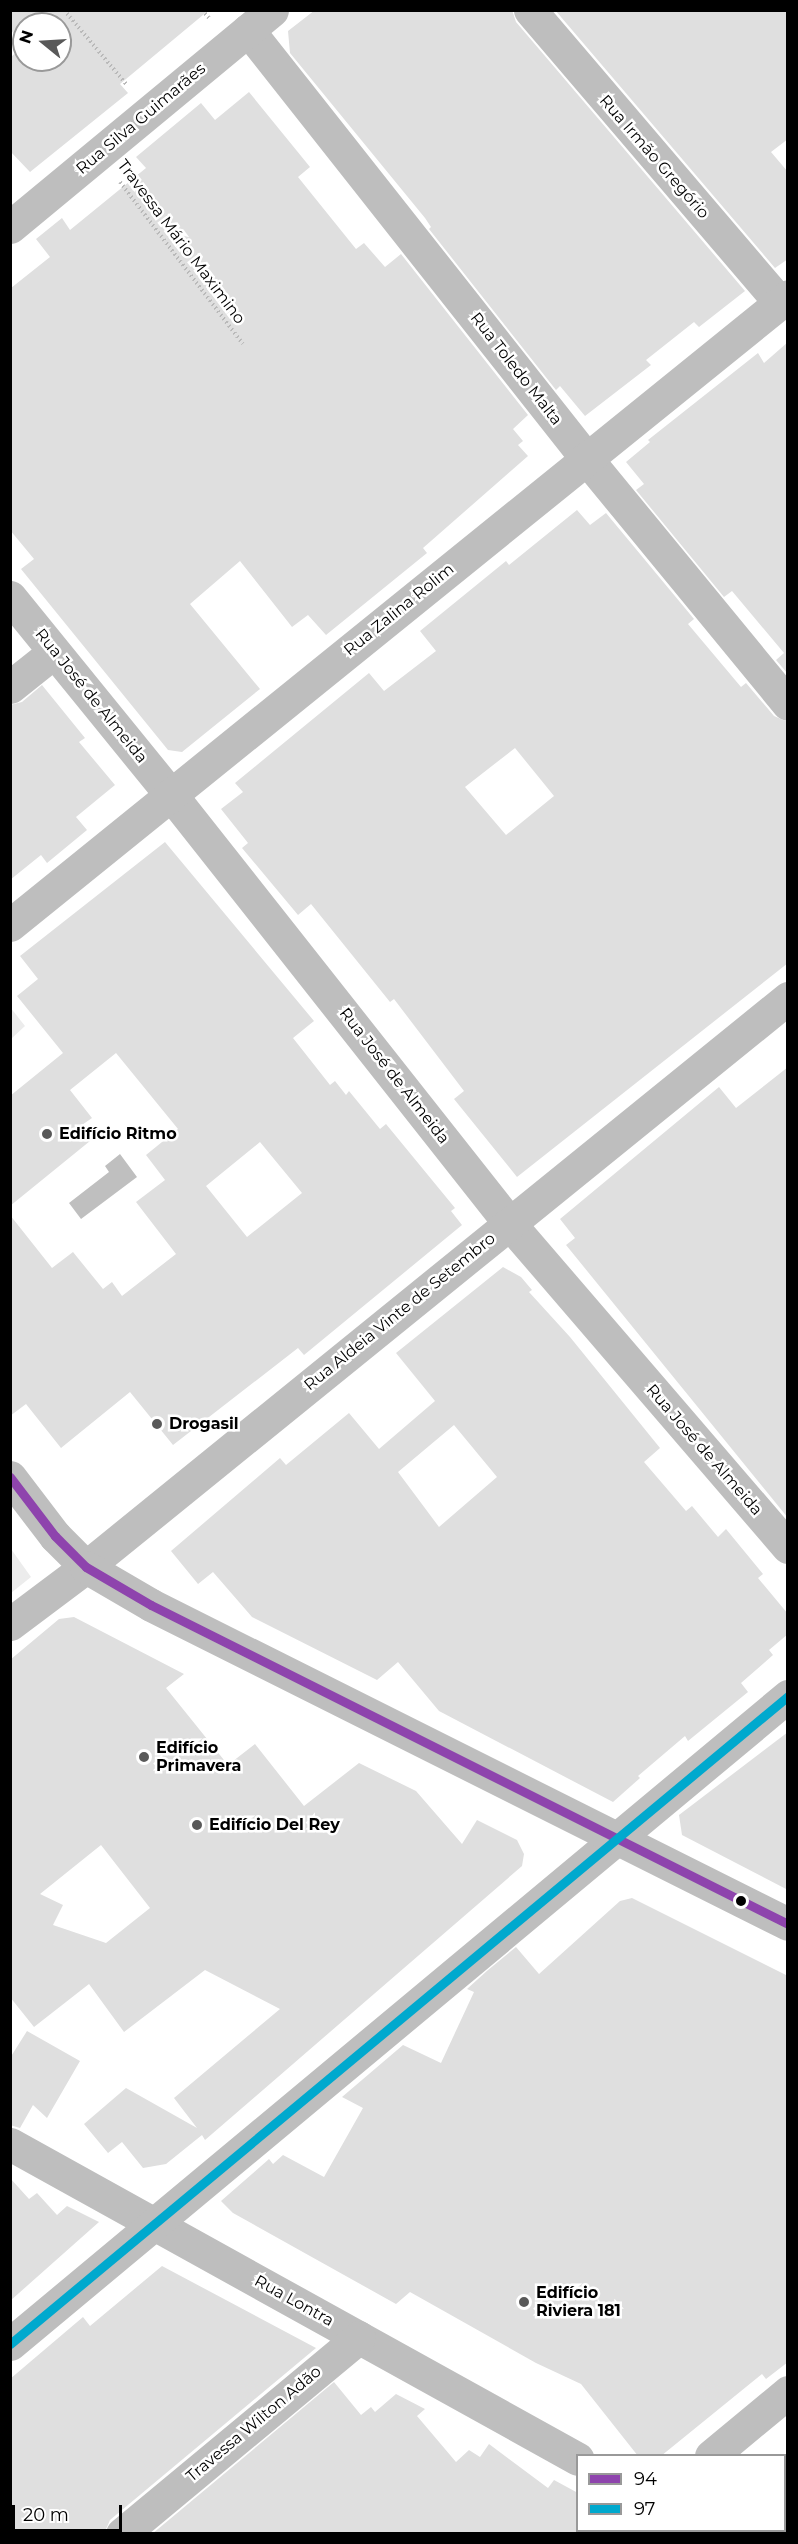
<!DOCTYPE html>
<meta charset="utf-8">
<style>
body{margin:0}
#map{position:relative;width:798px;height:2544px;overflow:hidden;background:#fff;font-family:Montserrat,sans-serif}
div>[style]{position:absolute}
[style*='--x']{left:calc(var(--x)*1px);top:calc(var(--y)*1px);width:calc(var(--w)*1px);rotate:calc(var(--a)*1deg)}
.green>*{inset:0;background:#ececec}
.water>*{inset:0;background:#bfbfbf}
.building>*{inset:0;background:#dfdfdf}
.path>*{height:4px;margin-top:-2px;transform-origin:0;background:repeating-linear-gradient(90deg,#b9b9b9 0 1.5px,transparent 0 4.5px)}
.minor>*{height:33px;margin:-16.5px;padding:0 16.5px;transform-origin:16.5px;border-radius:16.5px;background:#bebebe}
.major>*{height:33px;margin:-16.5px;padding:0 16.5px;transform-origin:16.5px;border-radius:16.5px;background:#bebebe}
.bus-1>*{height:9px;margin:-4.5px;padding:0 4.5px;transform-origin:4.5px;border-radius:4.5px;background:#8e44ad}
.bus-2>*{height:9px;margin:-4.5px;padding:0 4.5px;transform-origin:4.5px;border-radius:4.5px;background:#00a9ce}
.dots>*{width:16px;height:16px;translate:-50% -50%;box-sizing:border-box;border:3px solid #fff;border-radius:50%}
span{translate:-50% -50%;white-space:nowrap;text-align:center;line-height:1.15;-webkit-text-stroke:5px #fff;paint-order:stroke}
.street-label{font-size:16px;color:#000}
.poi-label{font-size:16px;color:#000;font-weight:700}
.left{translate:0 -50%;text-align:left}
.frame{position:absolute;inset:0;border:12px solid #000;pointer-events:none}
.legend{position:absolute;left:576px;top:2454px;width:210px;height:78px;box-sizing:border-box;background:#fff;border:2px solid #999;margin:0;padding:8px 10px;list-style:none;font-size:18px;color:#000}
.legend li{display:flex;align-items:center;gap:12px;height:30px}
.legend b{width:30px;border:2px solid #999}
.north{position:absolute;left:12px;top:12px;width:60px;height:60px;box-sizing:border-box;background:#fff;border:2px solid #999;border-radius:50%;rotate:288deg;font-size:16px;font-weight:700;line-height:24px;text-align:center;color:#000}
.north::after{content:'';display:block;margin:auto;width:21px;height:27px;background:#595959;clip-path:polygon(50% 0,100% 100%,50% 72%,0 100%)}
.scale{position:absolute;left:12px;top:2505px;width:110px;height:27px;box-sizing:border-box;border:3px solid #000;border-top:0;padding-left:8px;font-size:18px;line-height:21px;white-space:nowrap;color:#000;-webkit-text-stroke:4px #fff;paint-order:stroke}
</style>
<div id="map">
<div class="green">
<i style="clip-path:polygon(10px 1007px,25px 1026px,11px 1039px,10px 1039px)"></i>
<i style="clip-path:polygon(11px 1549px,31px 1577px,11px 1593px,10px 1549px)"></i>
</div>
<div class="water">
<i style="clip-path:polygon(120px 1154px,137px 1177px,81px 1219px,69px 1203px,109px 1172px,105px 1166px)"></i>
</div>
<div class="building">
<i style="clip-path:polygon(evenodd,10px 10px,209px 10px,120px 84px,128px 93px,30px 172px,10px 151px,10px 58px,24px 45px,10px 29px,10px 10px,24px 24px,60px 24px,60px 60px,24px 60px,24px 24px)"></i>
<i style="clip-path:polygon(315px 10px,512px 10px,516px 22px,745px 291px,699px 327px,694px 322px,646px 360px,651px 365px,585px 416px,560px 386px,556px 390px,429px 229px,431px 227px,425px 218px,290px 53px,288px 31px)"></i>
<i style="clip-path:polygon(555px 10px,788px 10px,788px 139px,771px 152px,788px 172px,788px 259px,775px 268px)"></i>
<i style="clip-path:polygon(249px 92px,310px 167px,298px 177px,356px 249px,364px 243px,385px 267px,401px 254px,528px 415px,513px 429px,523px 441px,518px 445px,528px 456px,423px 548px,427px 553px,326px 635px,308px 615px,292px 627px,240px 561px,190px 604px,260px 689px,182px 752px,168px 750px,21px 569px,34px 559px,10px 530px,10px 294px,11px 288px,50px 257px,36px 239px,62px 218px,70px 230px,146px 168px,136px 157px,201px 103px,215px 120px)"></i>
<i style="clip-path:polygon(788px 342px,788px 674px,776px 660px,784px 653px,732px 591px,724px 597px,636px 490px,644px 484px,626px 462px,650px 442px,648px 440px,758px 353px,764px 363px)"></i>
<i style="clip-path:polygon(evenodd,577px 510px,590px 525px,606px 513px,694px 619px,688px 624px,741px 687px,746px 683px,774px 716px,788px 722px,788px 963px,517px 1177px,454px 1099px,464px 1091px,394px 999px,390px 1002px,311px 904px,298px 915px,242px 848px,248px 843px,221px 809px,243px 792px,235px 783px,369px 673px,384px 691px,436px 651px,420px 631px,506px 561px,509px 565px,577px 510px,515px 748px,554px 796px,506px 835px,465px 787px,515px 748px)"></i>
<i style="clip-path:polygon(42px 685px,85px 738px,79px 742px,115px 785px,76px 817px,87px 830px,47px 863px,41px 855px,10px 880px,10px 705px,22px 702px)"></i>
<i style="clip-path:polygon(evenodd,165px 842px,314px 1021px,293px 1038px,330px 1085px,335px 1081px,346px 1095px,349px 1091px,380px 1129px,386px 1124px,455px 1208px,451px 1211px,462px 1225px,304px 1355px,298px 1348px,173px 1445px,130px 1392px,61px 1448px,26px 1404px,10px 1416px,10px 1215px,52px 1268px,73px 1252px,103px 1289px,112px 1282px,122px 1296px,176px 1254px,136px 1202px,165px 1180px,146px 1155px,178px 1129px,116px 1053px,70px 1090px,92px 1118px,79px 1127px,90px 1141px,10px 1206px,10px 1096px,63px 1053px,17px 996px,38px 979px,20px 956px,165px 842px,260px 1142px,302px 1193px,247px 1237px,206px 1186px,260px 1142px)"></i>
<i style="clip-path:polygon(788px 1067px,788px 1518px,566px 1245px,575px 1238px,560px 1219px,719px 1087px,736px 1108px)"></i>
<i style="clip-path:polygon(evenodd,503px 1267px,521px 1277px,532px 1290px,529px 1292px,570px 1337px,660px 1448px,644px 1462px,686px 1511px,692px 1506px,718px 1537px,726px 1529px,763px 1574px,758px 1578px,788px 1614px,788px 1634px,769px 1650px,773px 1655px,741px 1683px,748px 1692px,688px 1741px,685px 1736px,638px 1776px,640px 1778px,613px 1802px,439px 1711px,398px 1662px,377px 1680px,252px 1617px,213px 1572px,198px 1584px,171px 1551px,280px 1458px,286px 1465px,349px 1413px,379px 1449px,435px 1401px,396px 1353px,503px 1267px,454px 1425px,497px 1477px,439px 1527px,398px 1472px,454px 1425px)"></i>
<i style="clip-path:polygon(evenodd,74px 1617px,184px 1674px,166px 1688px,228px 1765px,255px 1744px,304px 1806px,359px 1763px,416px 1791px,462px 1844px,477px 1820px,517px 1840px,524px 1854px,522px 1866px,411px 1962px,205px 2140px,202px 2135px,166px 2164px,143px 2168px,122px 2142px,108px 2153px,84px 2124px,126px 2088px,197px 2128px,174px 2098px,280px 2009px,205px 1970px,124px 2032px,89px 1984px,34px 2027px,10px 1997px,10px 1660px,59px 1619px,74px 1617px,101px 1845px,150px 1908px,106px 1943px,53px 1925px,63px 1905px,40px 1894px,101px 1845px)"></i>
<i style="clip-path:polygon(788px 1732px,788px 1890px,682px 1835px,679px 1815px)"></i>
<i style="clip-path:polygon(632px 1898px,788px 1976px,788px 2362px,766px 2379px,762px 2374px,661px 2456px,638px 2456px,581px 2384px,536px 2363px,410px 2292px,396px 2304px,233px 2213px,221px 2201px,269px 2159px,273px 2164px,283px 2155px,324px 2177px,363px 2108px,342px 2097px,403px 2045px,441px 2063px,474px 1992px,467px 1989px,488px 1970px,516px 1947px,539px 1974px,620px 1901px)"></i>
<i style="clip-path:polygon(27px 2031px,80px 2061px,47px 2118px,33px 2105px,20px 2128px,10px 2125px,10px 2058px)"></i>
<i style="clip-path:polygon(10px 2178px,29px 2199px,37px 2193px,57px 2215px,67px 2206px,99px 2222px,10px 2301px)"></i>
<i style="clip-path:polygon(162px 2266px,316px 2348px,110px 2520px,104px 2534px,10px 2534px,10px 2379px,83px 2317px,90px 2326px)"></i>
<i style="clip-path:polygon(334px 2382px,361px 2415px,371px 2407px,375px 2412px,396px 2394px,425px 2409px,417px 2416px,456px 2462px,469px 2450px,480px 2457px,489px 2444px,548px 2488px,554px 2480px,578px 2493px,578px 2534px,152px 2534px)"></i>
</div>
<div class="path">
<i style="--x:64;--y:10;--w:97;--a:50"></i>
<i style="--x:202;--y:10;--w:11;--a:49"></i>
<i style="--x:120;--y:182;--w:203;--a:52.8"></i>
</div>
<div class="minor">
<i style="--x:530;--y:10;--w:384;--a:49.5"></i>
<i style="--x:248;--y:30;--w:545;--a:51.7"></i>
<i style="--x:586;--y:458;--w:318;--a:50.6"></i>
<i style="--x:10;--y:227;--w:340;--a:-39.6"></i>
<i style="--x:10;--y:597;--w:257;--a:50.9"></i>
<i style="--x:172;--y:796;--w:545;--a:51.7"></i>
<i style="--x:510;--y:1224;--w:426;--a:49.3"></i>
<i style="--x:10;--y:687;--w:56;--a:-38.5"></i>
<i style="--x:10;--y:925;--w:1000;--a:-38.95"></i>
<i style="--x:10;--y:1624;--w:95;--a:-36.9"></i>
<i style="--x:86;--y:1567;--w:904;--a:-39.03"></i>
<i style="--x:10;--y:2144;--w:649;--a:29.01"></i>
<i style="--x:10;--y:2344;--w:1013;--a:-39.79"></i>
<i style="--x:711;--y:2456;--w:100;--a:-39.7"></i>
<i style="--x:711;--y:2530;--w:7;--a:34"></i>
<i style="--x:122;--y:2534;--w:308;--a:-39.7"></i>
<i style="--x:613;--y:2534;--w:6;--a:-45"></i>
</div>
<div class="major">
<i style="--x:10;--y:1477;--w:74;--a:52.7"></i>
<i style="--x:55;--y:1536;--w:44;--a:45"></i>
<i style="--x:86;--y:1567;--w:75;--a:30.3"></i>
<i style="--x:151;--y:1605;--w:712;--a:26.6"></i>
</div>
<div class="bus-1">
<i style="--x:10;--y:1477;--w:74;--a:52.7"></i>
<i style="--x:55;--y:1536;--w:44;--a:45"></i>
<i style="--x:86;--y:1567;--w:75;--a:30.3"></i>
<i style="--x:151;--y:1605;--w:712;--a:26.6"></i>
</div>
<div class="bus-2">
<i style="--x:10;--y:2344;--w:1013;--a:-39.79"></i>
</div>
<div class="dots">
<i style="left:47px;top:1134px;background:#595959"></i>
<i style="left:157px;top:1424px;background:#595959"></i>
<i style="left:144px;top:1757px;background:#595959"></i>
<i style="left:197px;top:1825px;background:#595959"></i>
<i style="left:741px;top:1901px;background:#000"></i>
<i style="left:524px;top:2302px;background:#595959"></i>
</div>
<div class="street-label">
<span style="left:141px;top:119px;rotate:-40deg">Rua Silva Guimarães</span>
<span style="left:654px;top:157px;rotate:49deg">Rua Irmão Gregório</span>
<span style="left:181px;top:242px;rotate:53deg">Travessa Mário Maximino</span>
<span style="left:516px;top:369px;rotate:52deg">Rua Toledo Malta</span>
<span style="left:399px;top:610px;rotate:-39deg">Rua Zalina Rolim</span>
<span style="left:91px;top:696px;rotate:51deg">Rua José de Almeida</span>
<span style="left:394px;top:1076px;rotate:52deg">Rua José de Almeida</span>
<span style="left:400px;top:1312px;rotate:-39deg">Rua Aldeia Vinte de Setembro</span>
<span style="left:704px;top:1450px;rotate:49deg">Rua José de Almeida</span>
<span style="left:294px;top:2301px;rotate:29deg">Rua Lontra</span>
<span style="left:254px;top:2424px;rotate:-40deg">Travessa Wilton Adão</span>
</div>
<div class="poi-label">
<span class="left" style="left:59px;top:1134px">Edifício Ritmo</span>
<span class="left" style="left:169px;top:1424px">Drogasil</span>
<span class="left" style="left:156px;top:1757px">Edifício<br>Primavera</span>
<span class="left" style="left:209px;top:1825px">Edifício Del Rey</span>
<span class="left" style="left:536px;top:2302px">Edifício<br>Riviera 181</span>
</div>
<div class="frame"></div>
<ul class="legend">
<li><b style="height:8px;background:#8e44ad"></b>94</li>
<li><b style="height:8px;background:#00a9ce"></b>97</li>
</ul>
<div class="north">N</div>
<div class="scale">20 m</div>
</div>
